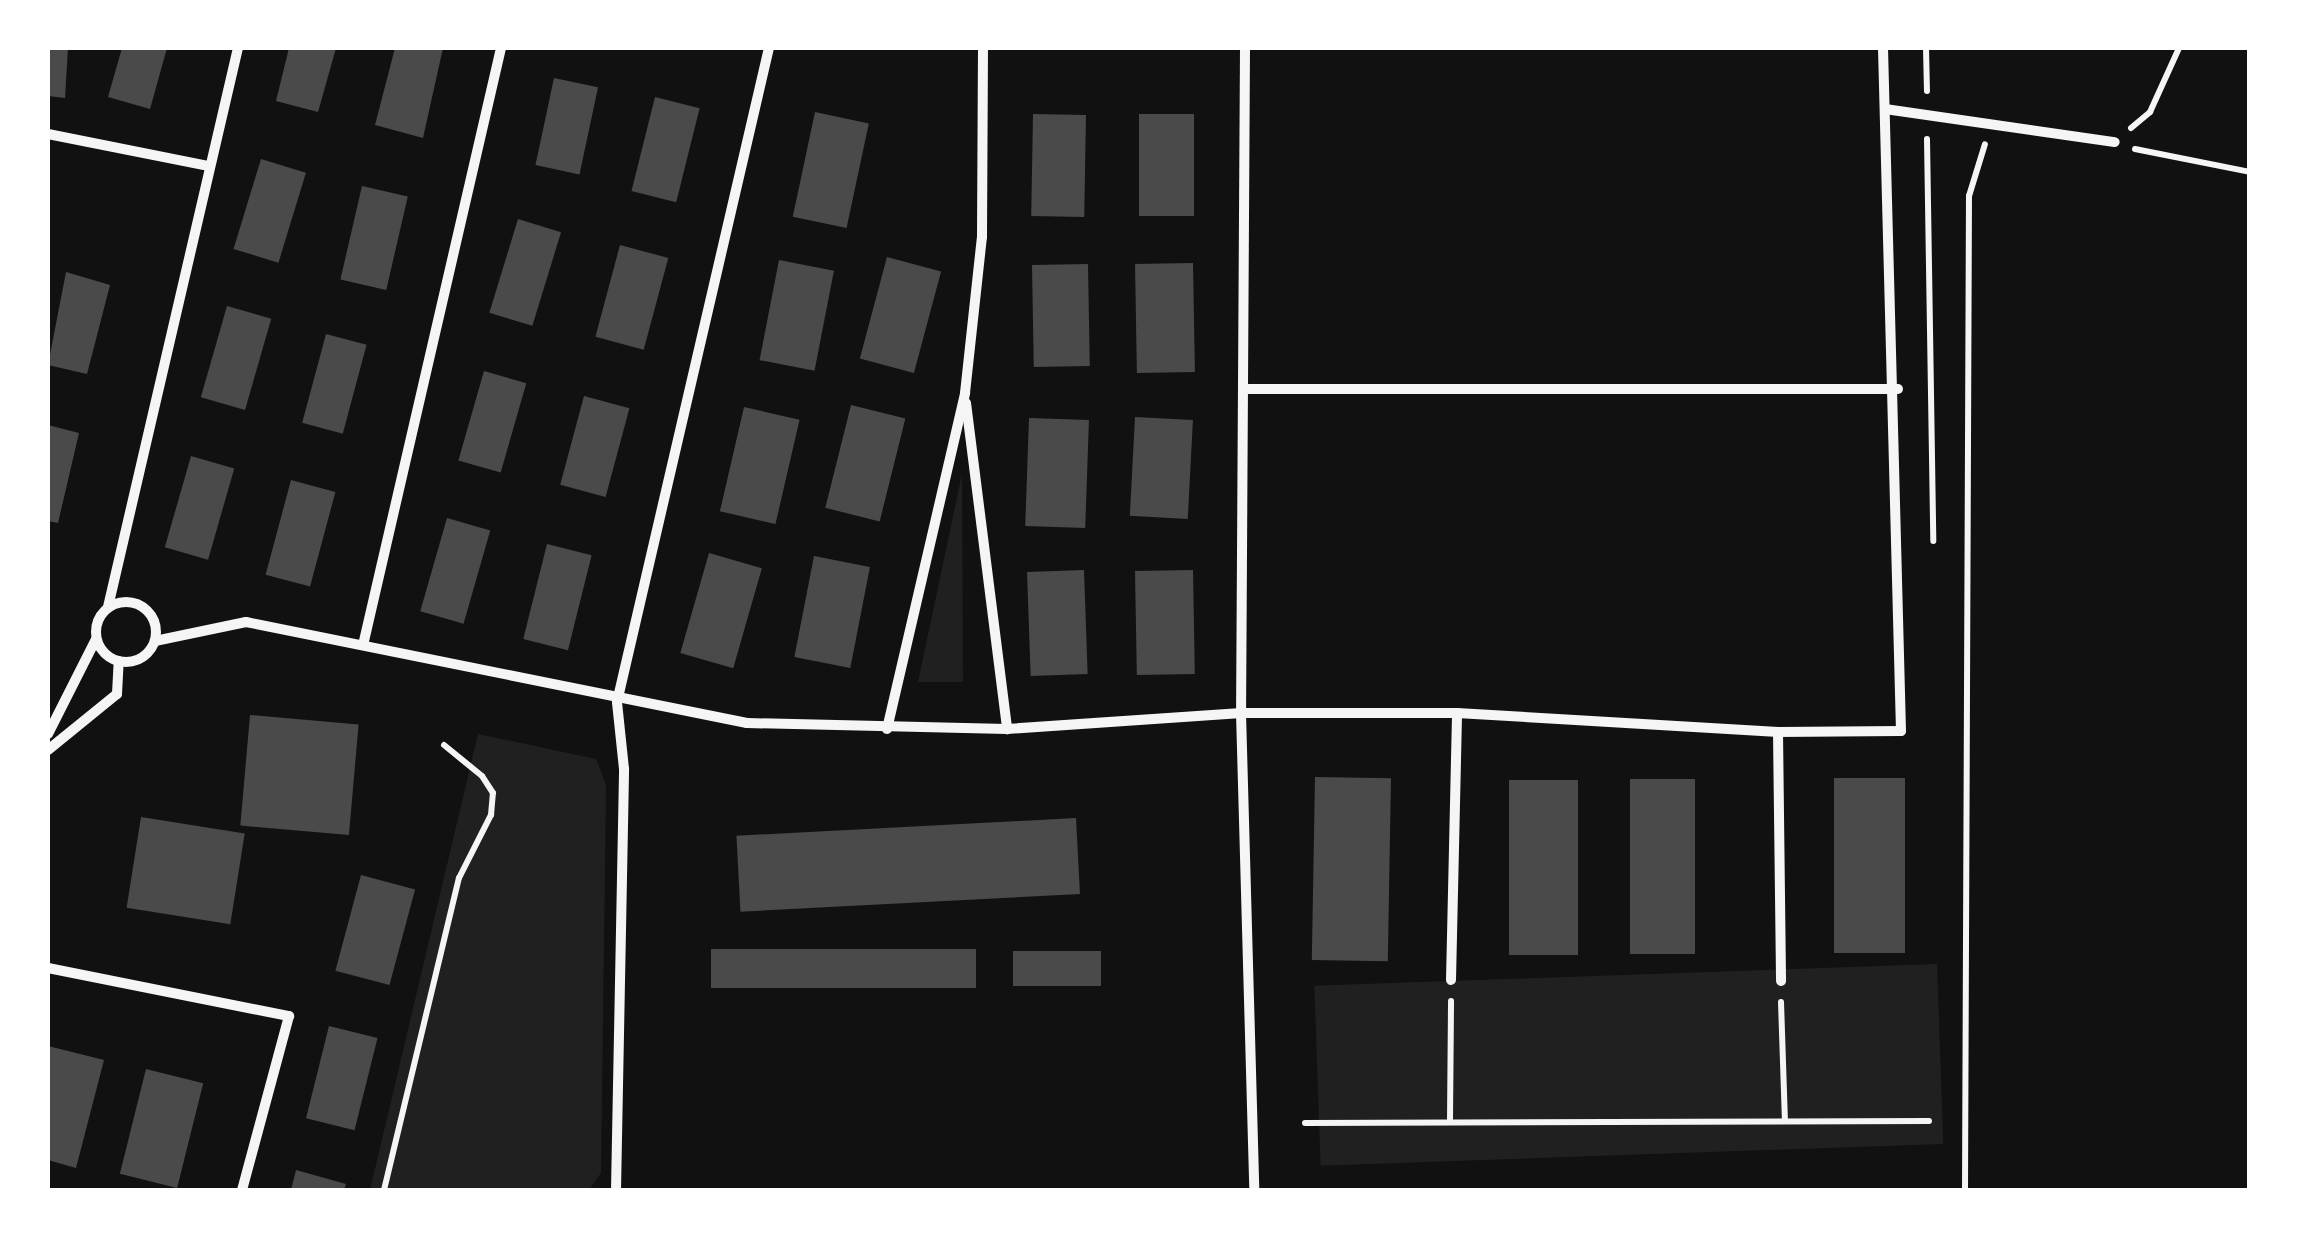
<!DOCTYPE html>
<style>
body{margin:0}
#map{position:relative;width:2297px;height:1238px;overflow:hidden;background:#111;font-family:Lato,sans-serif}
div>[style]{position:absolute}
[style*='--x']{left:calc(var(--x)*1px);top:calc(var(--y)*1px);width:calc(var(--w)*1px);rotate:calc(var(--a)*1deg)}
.green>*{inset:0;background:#202020;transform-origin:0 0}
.building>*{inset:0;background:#4a4a4a;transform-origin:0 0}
.path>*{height:6px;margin:-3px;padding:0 3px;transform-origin:3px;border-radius:3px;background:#f5f5f5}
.minor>*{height:10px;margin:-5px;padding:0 5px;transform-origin:5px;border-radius:5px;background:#f5f5f5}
.minor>.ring{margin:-5px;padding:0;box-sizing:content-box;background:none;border:10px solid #f5f5f5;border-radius:50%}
span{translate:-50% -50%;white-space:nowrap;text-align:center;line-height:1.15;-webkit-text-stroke:10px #fff;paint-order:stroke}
.frame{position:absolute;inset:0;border:50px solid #fff;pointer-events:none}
</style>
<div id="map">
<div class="green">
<i style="clip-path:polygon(962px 474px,963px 682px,917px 682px,918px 682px)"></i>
<i style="clip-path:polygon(478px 734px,596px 759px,606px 785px,601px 1173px,589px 1190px,370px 1190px)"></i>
<i style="left:1937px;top:964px;width:180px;height:623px;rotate:88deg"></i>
</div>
<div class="building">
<i style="clip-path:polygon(48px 48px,68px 48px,65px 98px,48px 96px)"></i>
<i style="clip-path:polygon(122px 48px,167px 48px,150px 109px,108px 97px)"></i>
<i style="clip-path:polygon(289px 48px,336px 48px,318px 112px,276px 101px)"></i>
<i style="clip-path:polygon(395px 48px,443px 48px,423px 138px,375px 125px)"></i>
<i style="left:554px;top:78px;width:45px;height:89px;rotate:12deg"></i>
<i style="left:655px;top:97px;width:46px;height:97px;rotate:14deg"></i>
<i style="left:815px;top:112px;width:55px;height:107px;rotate:12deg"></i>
<i style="left:1033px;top:114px;width:53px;height:102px;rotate:1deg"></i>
<i style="left:1139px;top:114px;width:55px;height:102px"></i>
<i style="left:261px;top:159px;width:47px;height:94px;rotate:17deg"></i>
<i style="left:362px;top:186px;width:47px;height:96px;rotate:13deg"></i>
<i style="left:518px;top:219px;width:45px;height:98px;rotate:17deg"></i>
<i style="left:620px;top:245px;width:50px;height:95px;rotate:15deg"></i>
<i style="left:887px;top:257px;width:56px;height:105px;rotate:15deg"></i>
<i style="left:779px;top:260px;width:56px;height:102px;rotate:11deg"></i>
<i style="left:1193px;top:263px;width:109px;height:58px;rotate:89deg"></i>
<i style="left:1088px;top:264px;width:102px;height:56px;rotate:89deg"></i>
<i style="clip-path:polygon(66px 272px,110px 285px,87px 374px,48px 365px)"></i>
<i style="left:227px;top:306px;width:46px;height:95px;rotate:16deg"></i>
<i style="left:326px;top:334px;width:42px;height:92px;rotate:15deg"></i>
<i style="left:484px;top:371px;width:44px;height:93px;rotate:16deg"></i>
<i style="left:584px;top:396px;width:47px;height:92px;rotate:15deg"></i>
<i style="left:851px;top:405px;width:56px;height:106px;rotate:14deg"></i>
<i style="left:744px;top:407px;width:57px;height:107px;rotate:13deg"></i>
<i style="left:1135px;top:417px;width:58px;height:99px;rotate:3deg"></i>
<i style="left:1029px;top:418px;width:60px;height:108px;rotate:2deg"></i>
<i style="clip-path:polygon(48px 425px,79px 433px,58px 523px,48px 521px)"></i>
<i style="left:191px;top:456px;width:45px;height:95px;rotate:16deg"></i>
<i style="left:291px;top:480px;width:46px;height:98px;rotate:15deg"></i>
<i style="left:447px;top:518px;width:45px;height:97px;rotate:16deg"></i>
<i style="left:547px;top:544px;width:46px;height:98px;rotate:14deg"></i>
<i style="left:709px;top:553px;width:55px;height:104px;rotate:16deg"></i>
<i style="left:814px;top:556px;width:57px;height:103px;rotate:11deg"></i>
<i style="left:1084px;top:570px;width:104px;height:57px;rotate:88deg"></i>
<i style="left:1193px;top:570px;width:104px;height:58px;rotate:89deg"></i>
<i style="left:250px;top:715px;width:109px;height:111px;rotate:5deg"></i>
<i style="left:1315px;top:777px;width:76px;height:183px;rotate:1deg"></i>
<i style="left:1834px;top:778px;width:71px;height:175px"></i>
<i style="left:1630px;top:779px;width:65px;height:175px"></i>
<i style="left:1509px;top:780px;width:69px;height:175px"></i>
<i style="left:141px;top:817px;width:105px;height:92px;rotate:9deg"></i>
<i style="left:1076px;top:818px;width:76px;height:340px;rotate:87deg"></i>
<i style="left:361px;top:875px;width:56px;height:99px;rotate:15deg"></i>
<i style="left:711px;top:949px;width:265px;height:39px"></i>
<i style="left:1101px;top:951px;width:35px;height:88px;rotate:90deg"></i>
<i style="left:329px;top:1026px;width:50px;height:95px;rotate:14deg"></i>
<i style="clip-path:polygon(48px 1046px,104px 1060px,76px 1168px,48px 1160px)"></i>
<i style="left:146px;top:1069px;width:59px;height:108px;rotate:14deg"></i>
<i style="clip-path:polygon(296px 1170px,346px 1184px,344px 1190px,291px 1190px)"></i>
</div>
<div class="path">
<i style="--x:1926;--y:48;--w:43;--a:88.7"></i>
<i style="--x:2131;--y:128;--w:25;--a:-40"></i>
<i style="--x:2150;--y:112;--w:70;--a:-65.6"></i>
<i style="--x:1927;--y:139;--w:402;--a:89.1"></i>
<i style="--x:2135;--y:149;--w:117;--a:11.3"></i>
<i style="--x:1781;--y:1002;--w:119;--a:88.1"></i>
<i style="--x:1450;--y:1120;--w:119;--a:-89.5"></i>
<i style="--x:1305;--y:1123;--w:624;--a:-0.18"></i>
<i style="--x:384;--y:1190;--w:321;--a:-76.5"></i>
<i style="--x:459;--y:878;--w:71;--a:-63.1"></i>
<i style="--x:491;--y:815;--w:22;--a:-85"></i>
<i style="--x:493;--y:793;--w:20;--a:-123"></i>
<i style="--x:482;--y:776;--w:49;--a:-140.8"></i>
<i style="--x:1965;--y:1190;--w:994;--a:-89.77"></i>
<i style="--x:1969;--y:196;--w:54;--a:-72.9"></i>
</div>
<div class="minor">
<i style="--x:1245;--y:48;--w:665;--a:90.34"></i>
<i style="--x:1241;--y:713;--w:216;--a:0"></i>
<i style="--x:1457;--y:713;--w:322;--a:3.4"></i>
<i style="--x:1778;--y:732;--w:123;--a:-0.5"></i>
<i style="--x:1901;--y:731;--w:683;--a:-91.51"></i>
<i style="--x:1885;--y:109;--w:232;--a:8.2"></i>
<i style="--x:48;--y:134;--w:163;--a:11.3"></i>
<i style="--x:1246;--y:389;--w:652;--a:0"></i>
<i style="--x:966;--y:403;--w:329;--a:82.8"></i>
<i class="ring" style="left:96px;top:602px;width:50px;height:50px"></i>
<i style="--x:108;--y:607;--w:574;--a:-76.91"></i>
<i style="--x:155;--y:641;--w:93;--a:-11.8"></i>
<i style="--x:246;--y:622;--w:511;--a:11.4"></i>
<i style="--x:747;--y:723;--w:260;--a:1.3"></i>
<i style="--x:1007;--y:729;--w:235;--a:-3.9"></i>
<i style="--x:1241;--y:713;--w:477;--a:88.4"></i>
<i style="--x:364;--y:641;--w:609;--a:-76.99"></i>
<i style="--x:887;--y:729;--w:345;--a:-76.9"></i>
<i style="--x:965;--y:393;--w:157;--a:-83.8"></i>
<i style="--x:982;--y:237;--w:189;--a:-89.7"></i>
<i style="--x:1778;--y:732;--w:249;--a:89.3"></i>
<i style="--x:48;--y:734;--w:106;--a:-63.2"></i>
<i style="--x:48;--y:750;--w:89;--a:-39.1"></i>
<i style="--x:117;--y:694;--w:33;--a:-87"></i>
<i style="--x:48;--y:968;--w:246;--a:11.3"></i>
<i style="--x:289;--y:1016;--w:180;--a:105.1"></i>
<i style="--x:1451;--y:980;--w:267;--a:-88.7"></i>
<i style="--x:616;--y:1190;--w:421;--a:-88.9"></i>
<i style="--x:624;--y:769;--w:67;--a:-96"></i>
<i style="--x:617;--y:702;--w:671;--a:-76.92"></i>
</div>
<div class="frame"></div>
</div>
